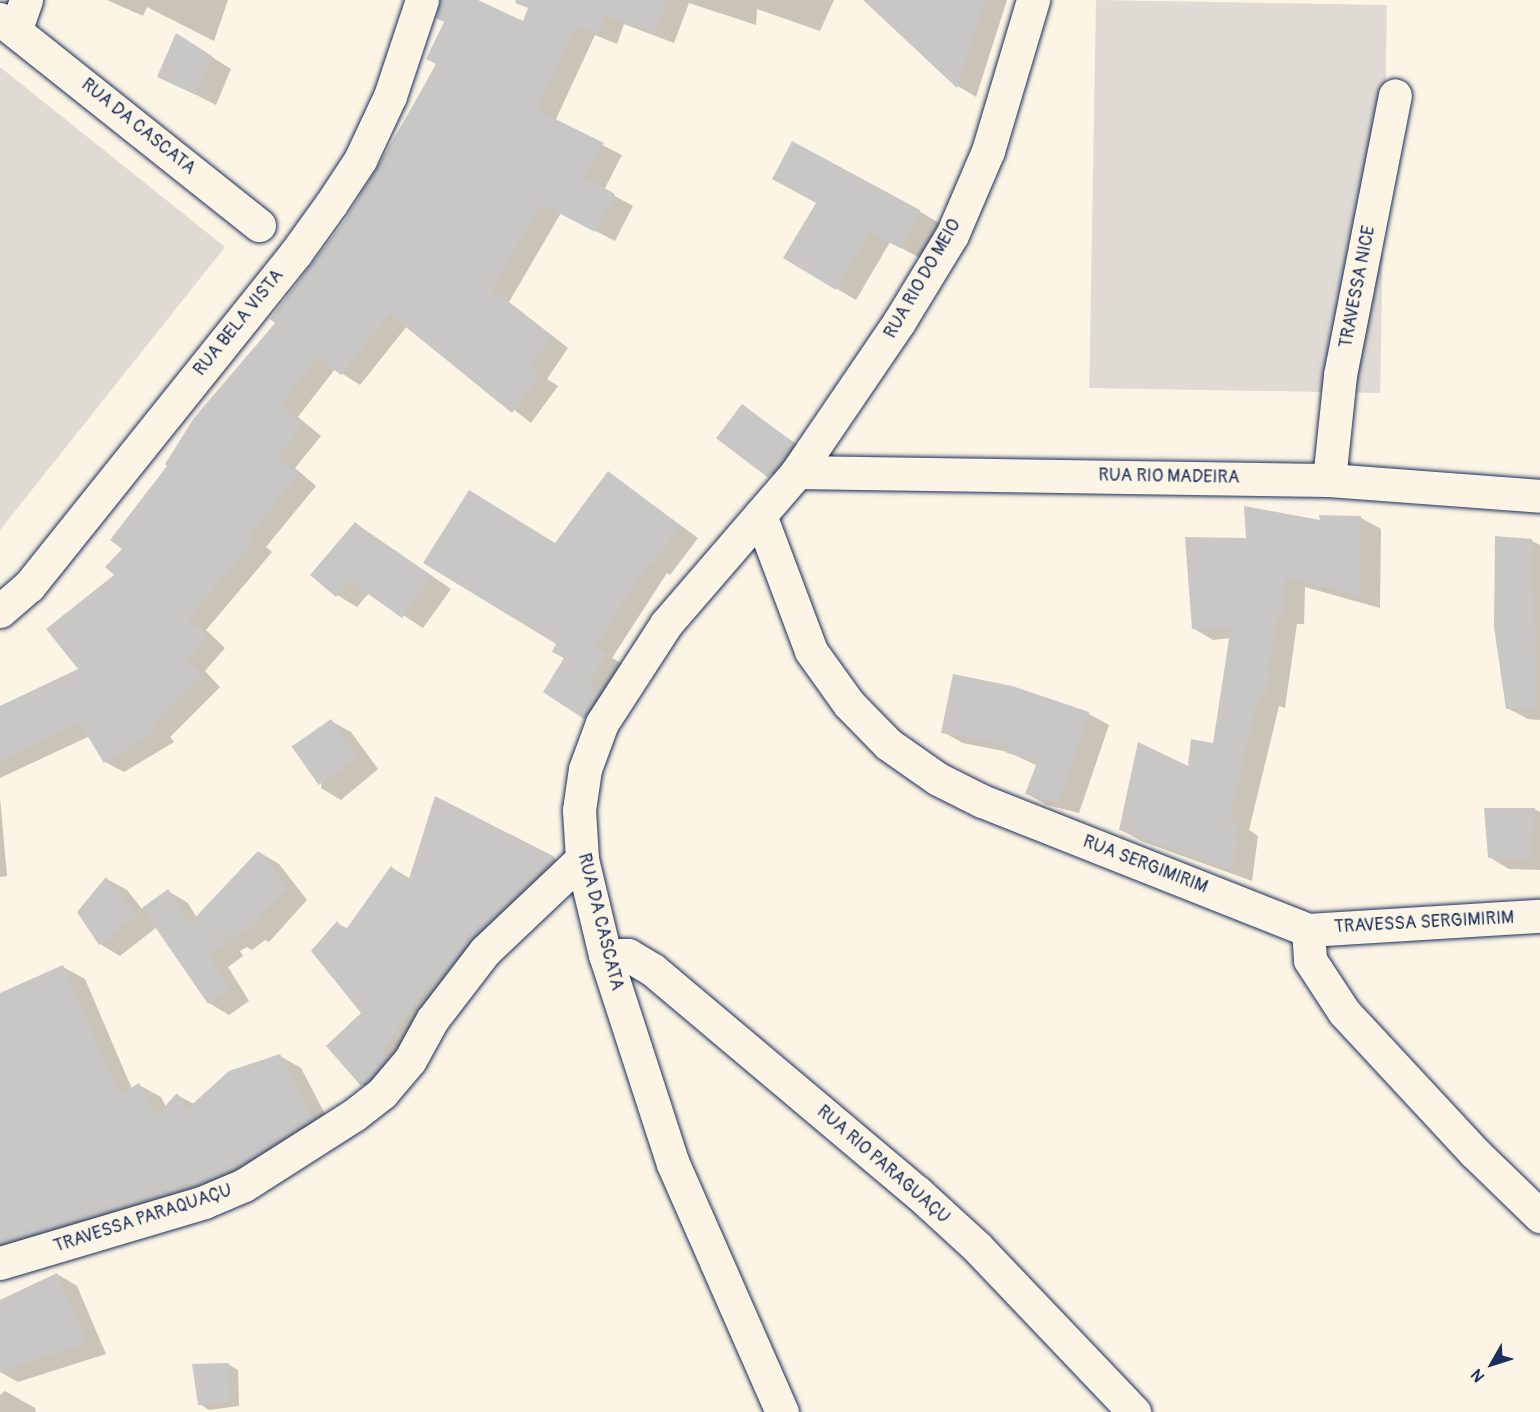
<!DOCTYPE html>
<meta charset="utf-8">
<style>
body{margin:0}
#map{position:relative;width:1540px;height:1412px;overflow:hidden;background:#fcf5e5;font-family:Pangolin,sans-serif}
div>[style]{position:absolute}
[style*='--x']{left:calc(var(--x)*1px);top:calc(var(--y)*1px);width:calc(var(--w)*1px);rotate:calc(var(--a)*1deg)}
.green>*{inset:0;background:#dfdbd4;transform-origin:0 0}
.shadow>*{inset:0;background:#0003;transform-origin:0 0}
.building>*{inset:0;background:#c8c7c6;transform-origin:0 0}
.roads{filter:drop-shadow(0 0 2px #1b2f5e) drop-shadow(0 0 2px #1b2f5e)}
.minor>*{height:33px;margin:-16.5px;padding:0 16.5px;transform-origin:16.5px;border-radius:16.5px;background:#fcf5e5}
.major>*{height:33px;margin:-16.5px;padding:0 16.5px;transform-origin:16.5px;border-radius:16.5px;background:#fcf5e5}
span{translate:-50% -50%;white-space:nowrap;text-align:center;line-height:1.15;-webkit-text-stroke:4.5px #fcf5e5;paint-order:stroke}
.street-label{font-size:18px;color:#1b2f5e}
.north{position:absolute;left:1462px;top:1334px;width:60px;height:60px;-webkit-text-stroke:4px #fcf5e5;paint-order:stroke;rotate:231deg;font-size:16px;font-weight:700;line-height:24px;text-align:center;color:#1b2f5e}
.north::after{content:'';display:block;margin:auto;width:21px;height:27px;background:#1b2f5e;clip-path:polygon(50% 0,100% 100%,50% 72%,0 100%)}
</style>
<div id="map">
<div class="green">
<i style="left:1096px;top:0;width:291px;height:388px;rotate:1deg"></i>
<i style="clip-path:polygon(0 67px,225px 247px,0 530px)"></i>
</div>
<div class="shadow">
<i style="clip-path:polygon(107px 0,228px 0,214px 41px,147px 7px,143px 16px)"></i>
<i style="clip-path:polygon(449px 0,472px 0,524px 23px,532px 0,834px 0,820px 31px,757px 9px,756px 25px,689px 3px,674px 43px,624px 24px,617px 44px,595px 35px,555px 121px,622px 155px,604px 190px,633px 206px,615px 241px,561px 213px,509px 302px,568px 348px,547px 379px,558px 386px,531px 423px,407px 326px,360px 385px,335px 369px,298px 417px,321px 436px,295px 468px,316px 486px,266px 547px,272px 552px,206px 630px,225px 648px,205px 671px,220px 687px,170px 737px,174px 742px,124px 772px,105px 762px,90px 736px,0 778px,0 706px,80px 670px,124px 549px,346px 221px,437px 64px)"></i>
<i style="clip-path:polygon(886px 0,1007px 0,976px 97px,958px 86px,883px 17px)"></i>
<i style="clip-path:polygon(196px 47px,231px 69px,216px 105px,159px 76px)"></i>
<i style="clip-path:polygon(818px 203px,919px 211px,939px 223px,920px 258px,890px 242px,856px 300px,785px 258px)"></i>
<i style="left:742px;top:406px;width:86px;height:39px;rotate:35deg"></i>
<i style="clip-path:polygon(609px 473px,698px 538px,670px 575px,667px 573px,612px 658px,623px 664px,603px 728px,584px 717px,558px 643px,556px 544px)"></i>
<i style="clip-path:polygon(1361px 518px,1381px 529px,1380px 608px,1305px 587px,1304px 624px,1297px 624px,1285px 708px,1279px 706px,1249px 830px,1258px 836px,1252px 881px,1141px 841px,1120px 829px,1214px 745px,1231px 638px,1213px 640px,1193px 628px,1248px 539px,1321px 522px)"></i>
<i style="clip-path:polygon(355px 523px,451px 589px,423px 628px,369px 593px,357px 607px,337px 595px)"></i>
<i style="clip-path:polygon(1532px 541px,1540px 545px,1540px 720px,1528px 719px,1507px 708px)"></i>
<i style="clip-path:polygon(1011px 688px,1089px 714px,1109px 725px,1079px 813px,1047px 805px,1027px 794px,1038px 766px,1008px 752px,963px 743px,943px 732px)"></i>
<i style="clip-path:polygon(331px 721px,351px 732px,378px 769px,341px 800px,321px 788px)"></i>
<i style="clip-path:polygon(0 797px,7px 876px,0 877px)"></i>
<i style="clip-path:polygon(1534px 809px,1540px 812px,1540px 870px,1509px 869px,1489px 857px)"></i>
<i style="clip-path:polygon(259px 852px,279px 864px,307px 900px,269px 942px,265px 940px,252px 950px,247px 947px,240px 951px,243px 956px,228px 967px,249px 1001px,229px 1015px,209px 1003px,157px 927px,120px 956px,100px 944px,79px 912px,107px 879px,127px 890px,142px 909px,168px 891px,188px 903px,197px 918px)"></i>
<i style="clip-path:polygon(554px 858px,575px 870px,494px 950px,384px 1097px,362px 1084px,363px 1014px,337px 923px,348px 929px,392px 868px,411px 879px)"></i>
<i style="clip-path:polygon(63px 967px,85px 979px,132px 1089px,139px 1085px,161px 1097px,166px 1107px,177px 1095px,194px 1104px,280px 1056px,301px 1068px,334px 1131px,249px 1183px,0 1256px,0 995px)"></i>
<i style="clip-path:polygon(57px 1274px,77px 1286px,106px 1354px,18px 1382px,0 1372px,0 1302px)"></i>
<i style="clip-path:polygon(228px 1364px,238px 1370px,239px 1406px,209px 1410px,200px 1404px)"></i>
<i style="clip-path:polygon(5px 1391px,35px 1408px,36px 1412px,0 1412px,0 1395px)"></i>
</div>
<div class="building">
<i style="clip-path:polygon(440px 0,478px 0,523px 21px,528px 8px,515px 3px,516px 0,667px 0,655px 34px,605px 15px,598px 34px,576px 26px,537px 110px,604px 143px,586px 178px,615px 194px,595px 232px,542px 204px,491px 290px,551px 336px,530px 367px,540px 375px,512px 413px,390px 314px,341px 375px,318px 357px,280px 405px,304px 424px,277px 457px,298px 474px,249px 536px,254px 540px,188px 619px,208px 636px,187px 660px,202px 675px,152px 726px,156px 731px,104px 763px,79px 722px,0 761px,0 706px,78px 669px,46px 629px,114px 575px,105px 567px,122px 549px,110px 540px,167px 466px,165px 464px,194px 418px,275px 323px,270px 319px,345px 220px,397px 135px,436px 64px,426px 59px,444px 22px,436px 18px)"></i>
<i style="clip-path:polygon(863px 0,985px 0,957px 88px)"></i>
<i style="clip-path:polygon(176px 33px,212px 56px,196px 95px,157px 77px)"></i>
<i style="clip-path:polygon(792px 141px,920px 210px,900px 248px,870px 232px,836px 290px,783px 258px,816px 203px,772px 179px)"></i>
<i style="left:742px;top:404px;width:65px;height:43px;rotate:37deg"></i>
<i style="clip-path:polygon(608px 471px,681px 526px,651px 565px,648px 563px,595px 647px,606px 653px,589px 684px,600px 691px,584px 719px,543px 692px,564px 658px,552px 652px,556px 644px,423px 563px,469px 490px,555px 543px)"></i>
<i style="clip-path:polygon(1244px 506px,1320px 520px,1319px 515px,1361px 516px,1360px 597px,1286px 577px,1284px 613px,1277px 613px,1265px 697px,1259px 696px,1229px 821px,1239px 823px,1232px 871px,1119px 830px,1138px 742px,1188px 766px,1191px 739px,1213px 743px,1231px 626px,1192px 629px,1185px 537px,1246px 538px)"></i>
<i style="clip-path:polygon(355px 522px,391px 552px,393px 549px,432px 576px,402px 618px,350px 581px,336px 597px,310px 575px)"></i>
<i style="clip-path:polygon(1495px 536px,1532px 539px,1537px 709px,1506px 709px,1494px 627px)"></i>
<i style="clip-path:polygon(953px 674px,1012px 686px,1089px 712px,1059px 803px,1025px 794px,1038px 760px,1006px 753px,1008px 745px,941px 733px)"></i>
<i style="left:331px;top:719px;width:47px;height:48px;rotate:55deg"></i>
<i style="clip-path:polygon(435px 796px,555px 857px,472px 938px,432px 990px,428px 986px,382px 1051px,387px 1058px,361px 1086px,326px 1046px,361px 1013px,311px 951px,337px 921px,345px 931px,391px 866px,408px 882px)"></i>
<i style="clip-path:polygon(1484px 808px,1535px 808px,1532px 859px,1488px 858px)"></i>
<i style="clip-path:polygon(258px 851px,288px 887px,248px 931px,245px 928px,230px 939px,227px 935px,221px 940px,223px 944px,208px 955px,230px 990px,208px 1004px,142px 908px,168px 889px,189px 924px)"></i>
<i style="clip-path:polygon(106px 877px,137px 915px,99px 945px,77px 912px)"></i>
<i style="clip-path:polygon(63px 965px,120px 1095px,139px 1083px,156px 1116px,177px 1093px,187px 1109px,229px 1071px,280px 1054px,313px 1119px,227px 1172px,198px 1184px,0 1243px,0 993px)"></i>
<i style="clip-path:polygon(57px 1273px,87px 1343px,0 1371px,0 1300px)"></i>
<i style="clip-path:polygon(229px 1363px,230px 1401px,198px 1405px,192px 1364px)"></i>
</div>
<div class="roads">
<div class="minor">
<i style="--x:0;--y:19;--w:331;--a:38.5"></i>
<i style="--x:16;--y:29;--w:31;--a:-71"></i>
<i style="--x:797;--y:472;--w:532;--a:0.86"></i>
<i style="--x:1329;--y:480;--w:212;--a:4.3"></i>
<i style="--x:1329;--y:480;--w:106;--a:-84"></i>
<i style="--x:1340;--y:375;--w:285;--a:-78.9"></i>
<i style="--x:760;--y:515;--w:145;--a:69.4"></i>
<i style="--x:811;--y:651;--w:65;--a:54.4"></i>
<i style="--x:849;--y:704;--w:56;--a:45.7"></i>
<i style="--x:888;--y:744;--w:61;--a:35"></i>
<i style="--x:938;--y:779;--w:49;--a:26.6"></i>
<i style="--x:982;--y:801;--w:351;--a:21.6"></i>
<i style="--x:1308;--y:930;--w:30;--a:86"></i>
<i style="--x:1310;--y:960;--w:62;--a:56.8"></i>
<i style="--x:1344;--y:1012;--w:192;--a:47.1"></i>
<i style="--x:1475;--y:1153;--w:91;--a:44.1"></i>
<i style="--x:0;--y:611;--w:38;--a:-41"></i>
<i style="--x:29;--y:586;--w:425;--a:-51.3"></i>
<i style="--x:295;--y:254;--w:62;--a:-54.2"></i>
<i style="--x:331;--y:204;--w:53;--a:-56.6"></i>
<i style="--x:360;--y:160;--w:71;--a:-64.9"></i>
<i style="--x:390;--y:96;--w:101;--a:-71.6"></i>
<i style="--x:1308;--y:930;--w:232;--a:-3.5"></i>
<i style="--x:605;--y:955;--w:23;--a:0"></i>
<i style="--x:628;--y:955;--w:29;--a:31"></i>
<i style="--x:653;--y:970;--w:345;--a:40.1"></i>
<i style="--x:917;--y:1192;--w:81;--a:42.5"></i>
<i style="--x:977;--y:1247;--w:228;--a:46.4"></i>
<i style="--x:0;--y:1263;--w:213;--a:-16.6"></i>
<i style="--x:204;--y:1202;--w:43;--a:-23"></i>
<i style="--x:244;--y:1185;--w:130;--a:-32.5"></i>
<i style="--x:354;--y:1115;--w:36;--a:-38"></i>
<i style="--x:382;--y:1093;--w:43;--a:-49.7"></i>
<i style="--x:410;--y:1060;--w:46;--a:-61.2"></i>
<i style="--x:432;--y:1020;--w:87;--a:-52.5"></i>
<i style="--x:485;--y:951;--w:134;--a:-43.5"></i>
</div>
<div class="major">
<i style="--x:782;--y:1412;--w:271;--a:-113.7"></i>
<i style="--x:673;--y:1164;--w:220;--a:-108"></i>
<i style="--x:605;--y:955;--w:99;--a:-103.5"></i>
<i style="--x:582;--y:859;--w:49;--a:-93.5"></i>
<i style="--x:579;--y:810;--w:41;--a:-81.7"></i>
<i style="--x:585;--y:769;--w:49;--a:-69.7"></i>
<i style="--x:602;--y:723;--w:118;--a:-57.1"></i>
<i style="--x:666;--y:624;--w:201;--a:-49.2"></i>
<i style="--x:797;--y:472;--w:181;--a:-55.8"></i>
<i style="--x:899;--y:322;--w:102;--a:-58.7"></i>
<i style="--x:952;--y:235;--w:91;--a:-66.8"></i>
<i style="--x:988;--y:151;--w:158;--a:-73.4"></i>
</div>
</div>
<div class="street-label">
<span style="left:138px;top:127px;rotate:39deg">RUA DA CASCATA</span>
<span style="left:923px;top:279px;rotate:-60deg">RUA RIO DO MEIO</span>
<span style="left:1358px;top:287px;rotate:-79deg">TRAVESSA NICE</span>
<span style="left:239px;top:323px;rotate:-51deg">RUA BELA VISTA</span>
<span style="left:1169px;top:477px;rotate:1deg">RUA RIO MADEIRA</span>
<span style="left:1145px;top:865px;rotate:21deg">RUA SERGIMIRIM</span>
<span style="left:600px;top:922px;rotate:76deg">RUA DA CASCATA</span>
<span style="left:1424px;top:923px;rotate:-3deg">TRAVESSA SERGIMIRIM</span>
<span style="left:883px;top:1165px;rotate:41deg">RUA RIO PARAGUAÇU</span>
<span style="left:143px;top:1219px;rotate:-18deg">TRAVESSA PARAQUAÇU</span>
</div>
<div class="north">N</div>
</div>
